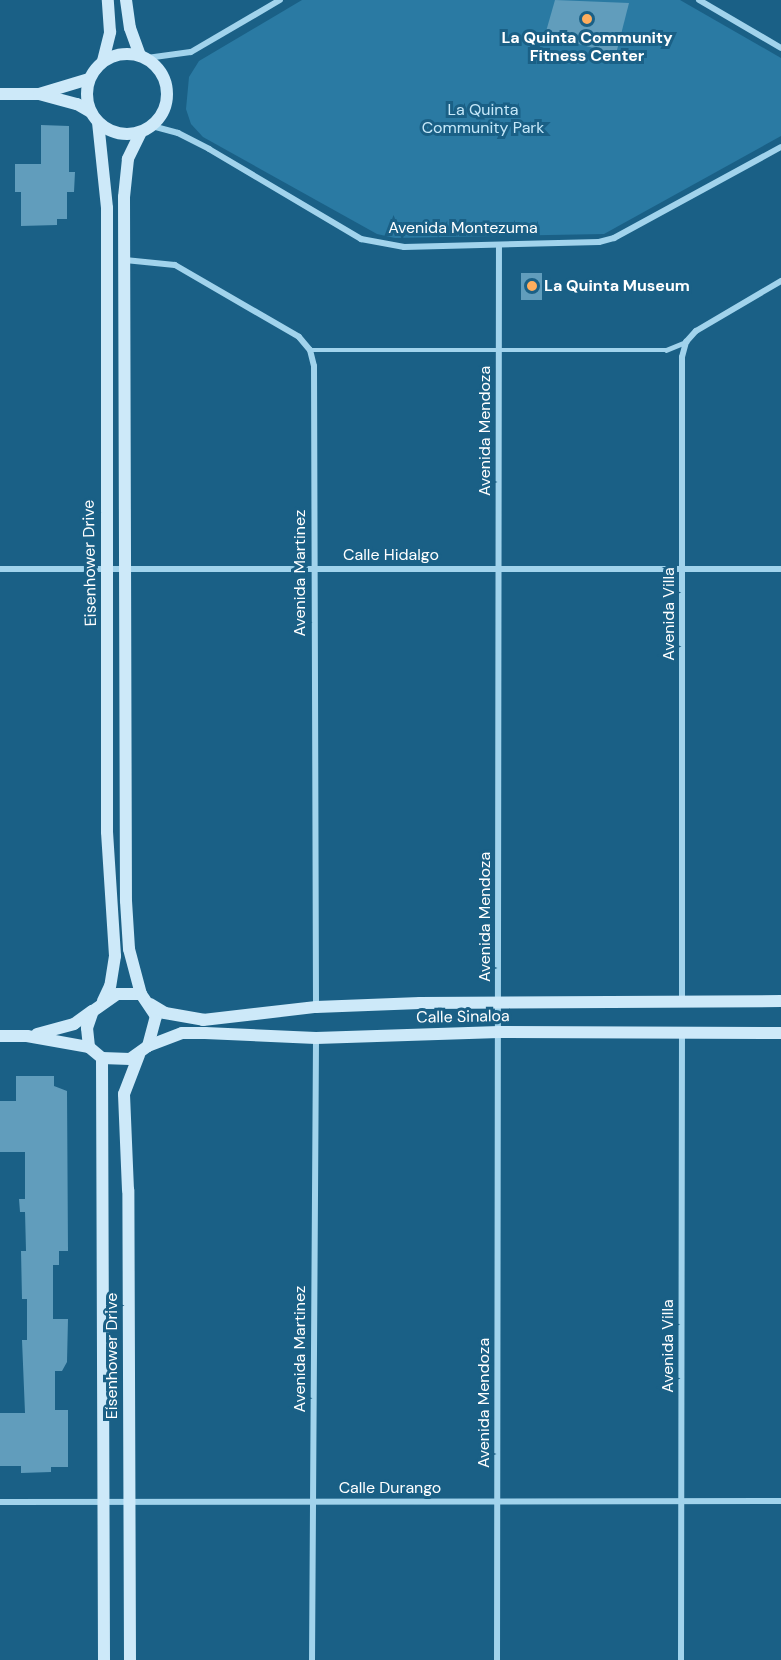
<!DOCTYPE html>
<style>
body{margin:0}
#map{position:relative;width:781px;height:1660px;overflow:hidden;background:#1a6086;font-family:"DM Sans",sans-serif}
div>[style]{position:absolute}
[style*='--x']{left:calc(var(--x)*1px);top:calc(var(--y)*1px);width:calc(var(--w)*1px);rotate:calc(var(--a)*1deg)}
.green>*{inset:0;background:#2a7aa3}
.building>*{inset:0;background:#619dbc;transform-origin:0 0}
.lane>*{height:4.5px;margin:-2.25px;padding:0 2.25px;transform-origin:2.25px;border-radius:2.25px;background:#a1d3ec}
.street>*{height:6px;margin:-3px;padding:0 3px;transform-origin:3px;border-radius:3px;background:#a1d3ec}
.secondary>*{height:12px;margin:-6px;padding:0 6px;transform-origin:6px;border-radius:6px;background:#cde9f9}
.secondary>.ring{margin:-6px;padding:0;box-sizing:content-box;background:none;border:12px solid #cde9f9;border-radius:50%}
.dots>*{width:16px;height:16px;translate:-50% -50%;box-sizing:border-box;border:3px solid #1a6086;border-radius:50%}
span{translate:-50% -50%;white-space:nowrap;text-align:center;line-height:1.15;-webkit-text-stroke:6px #1a6086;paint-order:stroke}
.poi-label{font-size:16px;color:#fff;font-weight:700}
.left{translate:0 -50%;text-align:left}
.park-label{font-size:16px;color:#c6e8f9}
.street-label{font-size:16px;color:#fff}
</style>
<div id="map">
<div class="green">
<i style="clip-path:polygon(302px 0,680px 0,781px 58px,781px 136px,604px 234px,395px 238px,377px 234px,203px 137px,191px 124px,186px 109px,189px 77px,199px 61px)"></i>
</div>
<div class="building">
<i style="clip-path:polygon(555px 0,629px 3px,616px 54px,545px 35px)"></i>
<i style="clip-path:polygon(41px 125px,69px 126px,69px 172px,75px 172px,74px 192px,67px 192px,67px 219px,57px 219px,57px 225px,21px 226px,21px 192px,15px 192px,15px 164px,41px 164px)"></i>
<i style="left:521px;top:273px;width:21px;height:27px"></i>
<i style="clip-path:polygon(16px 1076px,54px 1076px,54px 1086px,67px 1091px,68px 1251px,59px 1251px,59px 1265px,53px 1265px,53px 1319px,68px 1319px,67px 1362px,62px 1371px,55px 1371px,55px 1410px,68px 1410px,68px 1467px,51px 1467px,51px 1472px,21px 1473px,21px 1466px,0 1466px,0 1413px,25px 1413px,22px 1340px,27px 1340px,27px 1299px,22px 1299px,21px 1251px,26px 1251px,25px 1212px,20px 1212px,19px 1199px,25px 1199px,25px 1152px,0 1152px,0 1101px,16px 1101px)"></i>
</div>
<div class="lane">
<i style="--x:310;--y:350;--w:356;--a:0"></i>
<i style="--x:666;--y:350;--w:22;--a:-22"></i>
</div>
<div class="street">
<i style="--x:699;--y:0;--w:95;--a:30.3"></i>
<i style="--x:147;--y:58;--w:44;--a:-7.8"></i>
<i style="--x:191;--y:52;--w:103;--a:-30.3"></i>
<i style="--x:152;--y:126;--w:27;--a:15"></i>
<i style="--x:178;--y:133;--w:35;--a:27"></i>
<i style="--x:209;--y:149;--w:177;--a:30.6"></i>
<i style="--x:361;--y:239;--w:44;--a:10.5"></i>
<i style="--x:404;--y:247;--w:195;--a:-1.5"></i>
<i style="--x:599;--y:242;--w:16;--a:-15"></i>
<i style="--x:614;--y:238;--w:190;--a:-28.6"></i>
<i style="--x:125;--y:260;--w:50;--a:5.7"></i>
<i style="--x:175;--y:265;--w:143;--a:30.1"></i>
<i style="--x:299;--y:337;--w:17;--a:50"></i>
<i style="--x:310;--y:350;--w:16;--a:76"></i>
<i style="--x:314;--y:366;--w:641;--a:89.82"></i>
<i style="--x:0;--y:569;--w:781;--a:0"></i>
<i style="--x:682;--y:1001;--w:644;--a:-90"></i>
<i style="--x:682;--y:357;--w:16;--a:-75"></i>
<i style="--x:686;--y:342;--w:15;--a:-48"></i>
<i style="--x:696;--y:331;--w:99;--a:-30.5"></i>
<i style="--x:0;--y:1502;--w:781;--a:-0.07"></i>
<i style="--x:312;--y:1660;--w:622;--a:-89.63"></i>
<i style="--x:497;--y:1660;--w:1415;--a:-89.92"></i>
<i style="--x:681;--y:1660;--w:627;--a:-89.91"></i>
</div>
<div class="secondary">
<i style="--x:126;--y:0;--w:28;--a:82"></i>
<i style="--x:130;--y:28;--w:29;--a:70"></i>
<i class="ring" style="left:87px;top:54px;width:68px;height:68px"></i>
<i style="--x:103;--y:61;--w:30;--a:-76"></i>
<i style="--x:110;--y:32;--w:32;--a:-94"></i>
<i style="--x:0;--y:94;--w:39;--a:0"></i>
<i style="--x:39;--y:94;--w:39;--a:15"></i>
<i style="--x:77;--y:104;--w:16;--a:30"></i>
<i style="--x:39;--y:94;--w:52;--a:-16.7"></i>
<i style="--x:98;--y:122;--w:86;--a:84"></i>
<i style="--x:107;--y:208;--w:624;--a:90"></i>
<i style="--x:107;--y:832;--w:124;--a:86.3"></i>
<i style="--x:115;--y:956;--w:30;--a:99"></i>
<i style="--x:110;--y:986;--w:17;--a:115"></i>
<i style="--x:141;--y:132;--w:30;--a:116"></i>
<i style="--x:128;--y:159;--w:38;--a:96"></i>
<i style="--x:124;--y:197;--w:704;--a:89.84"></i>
<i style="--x:126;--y:901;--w:48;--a:86.4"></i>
<i style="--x:129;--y:949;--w:47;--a:75.1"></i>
<i style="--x:117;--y:994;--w:24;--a:0"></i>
<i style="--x:141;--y:994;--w:27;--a:56"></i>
<i style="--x:156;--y:1016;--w:31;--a:105"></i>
<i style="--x:148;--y:1046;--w:22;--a:144"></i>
<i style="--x:130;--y:1059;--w:28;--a:-178"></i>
<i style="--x:102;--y:1058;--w:17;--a:-140"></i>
<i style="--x:89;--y:1047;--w:19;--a:-96"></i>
<i style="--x:87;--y:1028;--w:18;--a:-71"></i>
<i style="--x:93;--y:1011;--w:29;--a:-35"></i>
<i style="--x:150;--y:1004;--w:17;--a:31"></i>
<i style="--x:165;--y:1013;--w:39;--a:10"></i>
<i style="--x:203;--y:1020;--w:114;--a:-6.6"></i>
<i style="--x:316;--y:1007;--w:104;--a:-2.2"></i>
<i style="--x:420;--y:1003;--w:361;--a:-0.3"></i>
<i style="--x:37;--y:1034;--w:38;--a:-15"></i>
<i style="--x:74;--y:1024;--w:22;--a:-36"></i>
<i style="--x:0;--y:1036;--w:27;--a:0"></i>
<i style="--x:27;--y:1036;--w:63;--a:10.1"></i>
<i style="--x:148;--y:1046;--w:36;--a:-21"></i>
<i style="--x:182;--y:1033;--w:23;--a:0"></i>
<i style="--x:205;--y:1033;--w:111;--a:2.6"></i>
<i style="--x:316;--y:1038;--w:183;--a:-1.9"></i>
<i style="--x:499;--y:1032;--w:282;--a:0.2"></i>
<i style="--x:102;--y:1058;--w:602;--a:89.81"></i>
<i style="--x:130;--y:1660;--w:470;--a:-90.2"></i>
<i style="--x:128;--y:1190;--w:96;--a:-92.4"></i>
<i style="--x:124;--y:1094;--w:42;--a:-69"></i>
</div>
<div class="dots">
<i style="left:587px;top:19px;background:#fead5d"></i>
<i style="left:532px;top:286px;background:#fead5d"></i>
</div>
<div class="poi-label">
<span style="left:587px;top:47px">La Quinta Community<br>Fitness Center</span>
<span class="left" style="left:544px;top:286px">La Quinta Museum</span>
</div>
<div class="park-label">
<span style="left:483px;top:119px">La Quinta<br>Community Park</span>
</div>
<div class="street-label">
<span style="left:463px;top:228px">Avenida Montezuma</span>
<span style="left:485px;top:431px;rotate:-90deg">Avenida Mendoza</span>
<span style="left:391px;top:555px">Calle Hidalgo</span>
<span style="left:90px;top:563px;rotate:-91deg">Eisenhower Drive</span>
<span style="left:300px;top:573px;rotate:-90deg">Avenida Martinez</span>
<span style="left:669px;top:614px;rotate:-90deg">Avenida Villa</span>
<span style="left:485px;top:917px;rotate:-90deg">Avenida Mendoza</span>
<span style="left:463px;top:1017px;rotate:-1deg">Calle Sinaloa</span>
<span style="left:668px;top:1346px;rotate:-90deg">Avenida Villa</span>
<span style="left:300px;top:1349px;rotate:-90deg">Avenida Martinez</span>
<span style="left:112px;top:1356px;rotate:-90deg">Eisenhower Drive</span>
<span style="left:484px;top:1403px;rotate:-90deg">Avenida Mendoza</span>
<span style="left:390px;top:1488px">Calle Durango</span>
</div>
</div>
